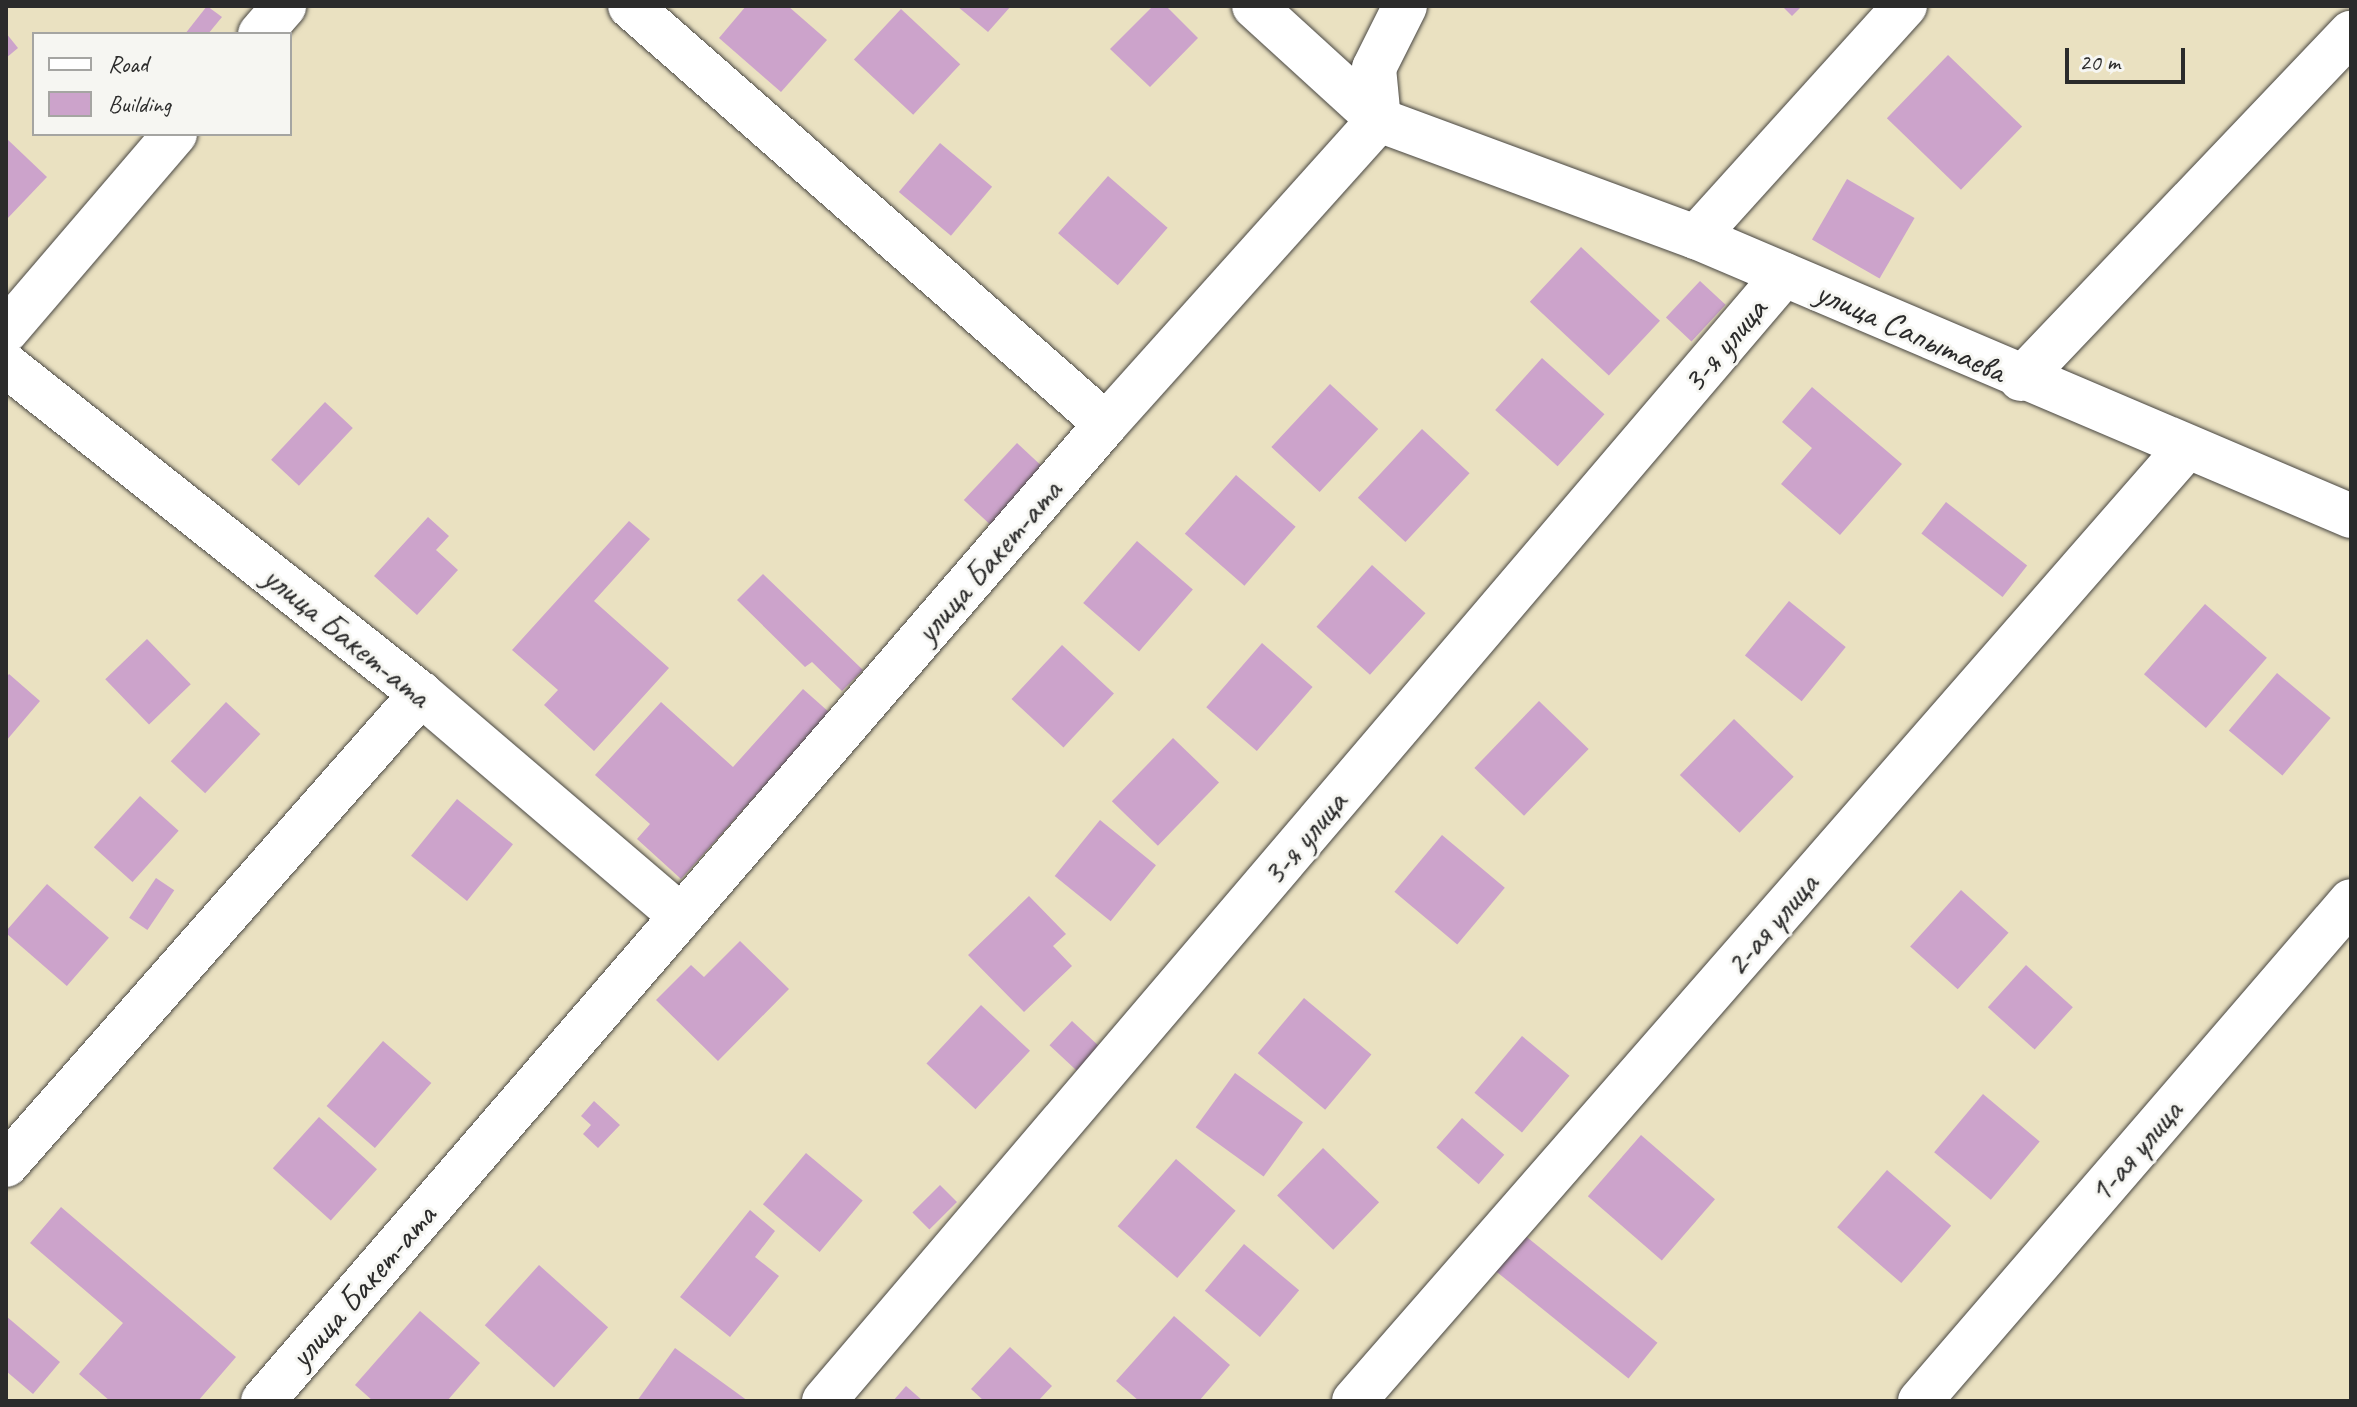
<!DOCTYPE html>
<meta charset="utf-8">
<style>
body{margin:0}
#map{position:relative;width:2357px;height:1407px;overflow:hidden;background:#eae1c1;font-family:Caveat,sans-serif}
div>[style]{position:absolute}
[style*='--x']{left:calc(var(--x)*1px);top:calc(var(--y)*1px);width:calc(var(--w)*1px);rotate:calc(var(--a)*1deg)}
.building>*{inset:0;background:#cca3cb;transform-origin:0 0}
.roads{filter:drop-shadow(0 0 2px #484642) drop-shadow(0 0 2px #484642)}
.minor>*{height:44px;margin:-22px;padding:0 22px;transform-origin:22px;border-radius:22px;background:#fff}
span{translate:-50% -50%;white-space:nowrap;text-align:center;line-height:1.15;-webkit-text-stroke:6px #f6f6f2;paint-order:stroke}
.street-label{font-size:34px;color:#2b2b2b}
.frame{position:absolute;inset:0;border:8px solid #2b2b2b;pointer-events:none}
.legend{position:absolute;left:32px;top:32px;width:260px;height:104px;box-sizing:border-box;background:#f6f6f2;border:2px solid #a5a5a2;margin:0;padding:10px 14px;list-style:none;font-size:24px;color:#2b2b2b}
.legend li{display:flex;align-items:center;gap:16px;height:40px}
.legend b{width:40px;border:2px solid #a5a5a2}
.scale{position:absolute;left:2065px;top:48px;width:120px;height:36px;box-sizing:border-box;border:4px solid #2b2b2b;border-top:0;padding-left:10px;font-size:24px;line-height:28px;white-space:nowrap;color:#2b2b2b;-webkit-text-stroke:6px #f6f6f2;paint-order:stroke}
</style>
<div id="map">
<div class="building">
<i style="clip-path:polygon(207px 6px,222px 17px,208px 34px,185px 34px)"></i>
<i style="clip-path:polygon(746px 6px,788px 6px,827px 40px,781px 92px,719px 38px)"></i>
<i style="clip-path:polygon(957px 6px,1011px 6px,988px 32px)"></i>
<i style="clip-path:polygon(1153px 6px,1166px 6px,1198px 38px,1150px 87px,1110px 49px)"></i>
<i style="clip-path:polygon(1782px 6px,1802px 6px,1792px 16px)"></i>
<i style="left:901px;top:9px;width:81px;height:69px;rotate:43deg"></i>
<i style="clip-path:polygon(6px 33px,18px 48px,6px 58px)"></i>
<i style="left:1948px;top:55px;width:103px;height:88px;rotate:44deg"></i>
<i style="clip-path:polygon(6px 138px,47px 177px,6px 220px)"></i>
<i style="left:940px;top:143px;width:68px;height:64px;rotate:40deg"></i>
<i style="left:1108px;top:176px;width:79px;height:76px;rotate:41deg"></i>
<i style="left:1847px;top:179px;width:78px;height:70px;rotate:30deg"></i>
<i style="left:1581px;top:247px;width:108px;height:75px;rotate:43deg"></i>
<i style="left:1700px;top:281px;width:35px;height:50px;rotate:43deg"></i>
<i style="left:1542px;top:358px;width:84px;height:70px;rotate:42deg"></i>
<i style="left:1330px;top:384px;width:66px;height:86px;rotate:43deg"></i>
<i style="clip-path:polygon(1812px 387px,1902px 464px,1840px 535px,1781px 484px,1812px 448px,1782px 422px)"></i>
<i style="left:325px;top:402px;width:38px;height:79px;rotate:43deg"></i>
<i style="left:1422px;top:429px;width:65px;height:94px;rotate:43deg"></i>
<i style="left:1017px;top:443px;width:40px;height:78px;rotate:43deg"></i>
<i style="left:1236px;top:475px;width:79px;height:78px;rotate:41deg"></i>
<i style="left:1946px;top:502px;width:103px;height:40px;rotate:38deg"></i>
<i style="clip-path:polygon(428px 517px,449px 536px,436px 550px,458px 570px,417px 615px,374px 576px)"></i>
<i style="clip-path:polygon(629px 521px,650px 539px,594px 601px,669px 668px,594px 751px,544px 705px,558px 690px,512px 650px)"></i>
<i style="left:1137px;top:541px;width:74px;height:82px;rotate:41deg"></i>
<i style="left:1372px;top:565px;width:72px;height:83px;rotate:42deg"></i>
<i style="clip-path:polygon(763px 574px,863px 670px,842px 691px,812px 662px,805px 667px,737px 600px)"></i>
<i style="left:1789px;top:601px;width:73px;height:70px;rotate:39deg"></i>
<i style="left:2205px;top:604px;width:82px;height:93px;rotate:41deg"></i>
<i style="left:147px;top:639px;width:63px;height:58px;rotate:46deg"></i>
<i style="left:1262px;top:643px;width:67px;height:85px;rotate:41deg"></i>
<i style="left:1062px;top:645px;width:71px;height:74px;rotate:43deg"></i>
<i style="left:2277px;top:673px;width:70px;height:75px;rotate:40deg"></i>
<i style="clip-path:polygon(9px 674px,40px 701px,6px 741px,6px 678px)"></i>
<i style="clip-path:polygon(803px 689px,830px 713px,681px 879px,637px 839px,650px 824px,595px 775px,661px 702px,733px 767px)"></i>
<i style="left:1539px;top:701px;width:69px;height:93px;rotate:44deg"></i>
<i style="left:226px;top:702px;width:47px;height:81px;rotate:43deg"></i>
<i style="left:1734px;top:719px;width:83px;height:78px;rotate:44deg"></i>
<i style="left:1173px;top:738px;width:64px;height:88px;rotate:44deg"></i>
<i style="left:140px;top:796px;width:52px;height:69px;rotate:42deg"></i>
<i style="left:457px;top:799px;width:72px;height:73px;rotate:39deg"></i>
<i style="left:1100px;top:820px;width:72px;height:72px;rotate:39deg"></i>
<i style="left:1442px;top:835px;width:82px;height:74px;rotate:40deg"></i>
<i style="left:156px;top:878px;width:22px;height:48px;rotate:34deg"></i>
<i style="left:47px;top:884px;width:82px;height:64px;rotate:41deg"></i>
<i style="left:1961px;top:890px;width:64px;height:76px;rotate:42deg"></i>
<i style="clip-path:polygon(1029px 896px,1066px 934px,1053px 946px,1072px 966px,1024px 1012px,968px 955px)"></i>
<i style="clip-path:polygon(740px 941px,789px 989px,718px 1061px,656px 1000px,691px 965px,704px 977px)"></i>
<i style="left:2026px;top:965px;width:63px;height:57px;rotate:42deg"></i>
<i style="left:1304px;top:998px;width:88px;height:72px;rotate:40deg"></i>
<i style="left:981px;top:1005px;width:67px;height:80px;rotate:43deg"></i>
<i style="left:1072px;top:1021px;width:40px;height:33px;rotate:43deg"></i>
<i style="left:1522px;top:1036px;width:62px;height:74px;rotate:40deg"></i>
<i style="left:383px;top:1041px;width:64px;height:86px;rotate:41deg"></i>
<i style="left:1235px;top:1073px;width:84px;height:67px;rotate:36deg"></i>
<i style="left:1983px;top:1094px;width:74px;height:76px;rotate:40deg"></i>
<i style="clip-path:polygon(594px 1101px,620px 1125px,598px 1148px,583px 1134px,591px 1125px,581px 1116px)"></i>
<i style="left:319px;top:1117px;width:78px;height:69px;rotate:42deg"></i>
<i style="left:1462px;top:1118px;width:56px;height:39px;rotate:41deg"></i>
<i style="left:1641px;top:1135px;width:98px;height:81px;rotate:41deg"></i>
<i style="left:1323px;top:1148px;width:78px;height:66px;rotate:44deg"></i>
<i style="left:806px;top:1153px;width:74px;height:67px;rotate:40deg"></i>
<i style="left:1176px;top:1159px;width:79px;height:89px;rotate:41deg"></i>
<i style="left:1887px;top:1170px;width:85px;height:76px;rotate:41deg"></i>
<i style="left:940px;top:1185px;width:24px;height:39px;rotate:45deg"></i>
<i style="clip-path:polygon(61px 1207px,236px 1357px,198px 1401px,110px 1401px,79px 1374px,123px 1323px,30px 1243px)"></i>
<i style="clip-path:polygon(750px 1210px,775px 1231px,755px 1257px,779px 1276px,730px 1337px,680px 1297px)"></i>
<i style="left:1523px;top:1234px;width:173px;height:46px;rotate:39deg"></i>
<i style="left:1244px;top:1244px;width:72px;height:61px;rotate:40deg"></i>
<i style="left:539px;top:1265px;width:93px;height:81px;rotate:42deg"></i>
<i style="clip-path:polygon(420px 1311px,480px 1363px,447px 1401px,373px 1401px,355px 1385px)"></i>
<i style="clip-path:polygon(6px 1316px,60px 1362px,33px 1394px,6px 1371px)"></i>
<i style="clip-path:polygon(1174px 1316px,1230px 1365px,1199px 1401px,1139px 1401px,1116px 1381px)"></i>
<i style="clip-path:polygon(1010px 1347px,1052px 1386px,1038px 1401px,984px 1401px,971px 1389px)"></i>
<i style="clip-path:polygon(675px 1348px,748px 1401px,637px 1401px)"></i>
<i style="clip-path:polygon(906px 1386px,923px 1401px,893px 1401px)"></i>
</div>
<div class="roads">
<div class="minor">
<i style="--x:630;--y:6;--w:633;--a:41.29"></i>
<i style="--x:1254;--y:6;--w:169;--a:42.4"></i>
<i style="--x:1379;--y:120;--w:338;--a:20.3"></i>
<i style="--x:1696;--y:237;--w:712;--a:23.07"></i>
<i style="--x:260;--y:34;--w:37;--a:-49"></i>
<i style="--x:1379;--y:120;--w:52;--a:-95.5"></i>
<i style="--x:1374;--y:68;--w:69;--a:-63.4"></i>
<i style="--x:1696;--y:237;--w:312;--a:-47.9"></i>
<i style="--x:6;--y:331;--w:260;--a:-49.4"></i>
<i style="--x:6;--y:365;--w:530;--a:38.41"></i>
<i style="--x:421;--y:694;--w:342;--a:40.5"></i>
<i style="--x:2021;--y:379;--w:478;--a:-46.4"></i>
<i style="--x:6;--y:1165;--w:628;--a:-48.62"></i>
<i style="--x:263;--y:1401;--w:1290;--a:-49.21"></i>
<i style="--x:1106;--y:424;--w:409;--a:-48.1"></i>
<i style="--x:824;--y:1401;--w:1480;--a:-49.55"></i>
<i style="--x:1354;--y:1401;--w:1266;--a:-48.87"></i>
<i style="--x:1920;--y:1401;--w:660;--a:-49.24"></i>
</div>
</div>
<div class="street-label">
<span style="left:1911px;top:331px;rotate:24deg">улица Сапытаева</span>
<span style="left:1724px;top:345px;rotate:-50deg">3-я улица</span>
<span style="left:988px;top:561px;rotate:-49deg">улица Бакет-ата</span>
<span style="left:347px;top:636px;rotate:39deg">улица Бакет-ата</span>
<span style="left:1304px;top:838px;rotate:-50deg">3-я улица</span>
<span style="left:1771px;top:924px;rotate:-49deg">2-ая улица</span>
<span style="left:2135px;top:1151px;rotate:-49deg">1-ая улица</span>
<span style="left:362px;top:1286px;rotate:-49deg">улица Бакет-ата</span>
</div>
<div class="frame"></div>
<ul class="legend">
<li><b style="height:10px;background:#fff"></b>Road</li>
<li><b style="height:22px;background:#cca3cb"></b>Building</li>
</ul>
<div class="scale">20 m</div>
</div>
